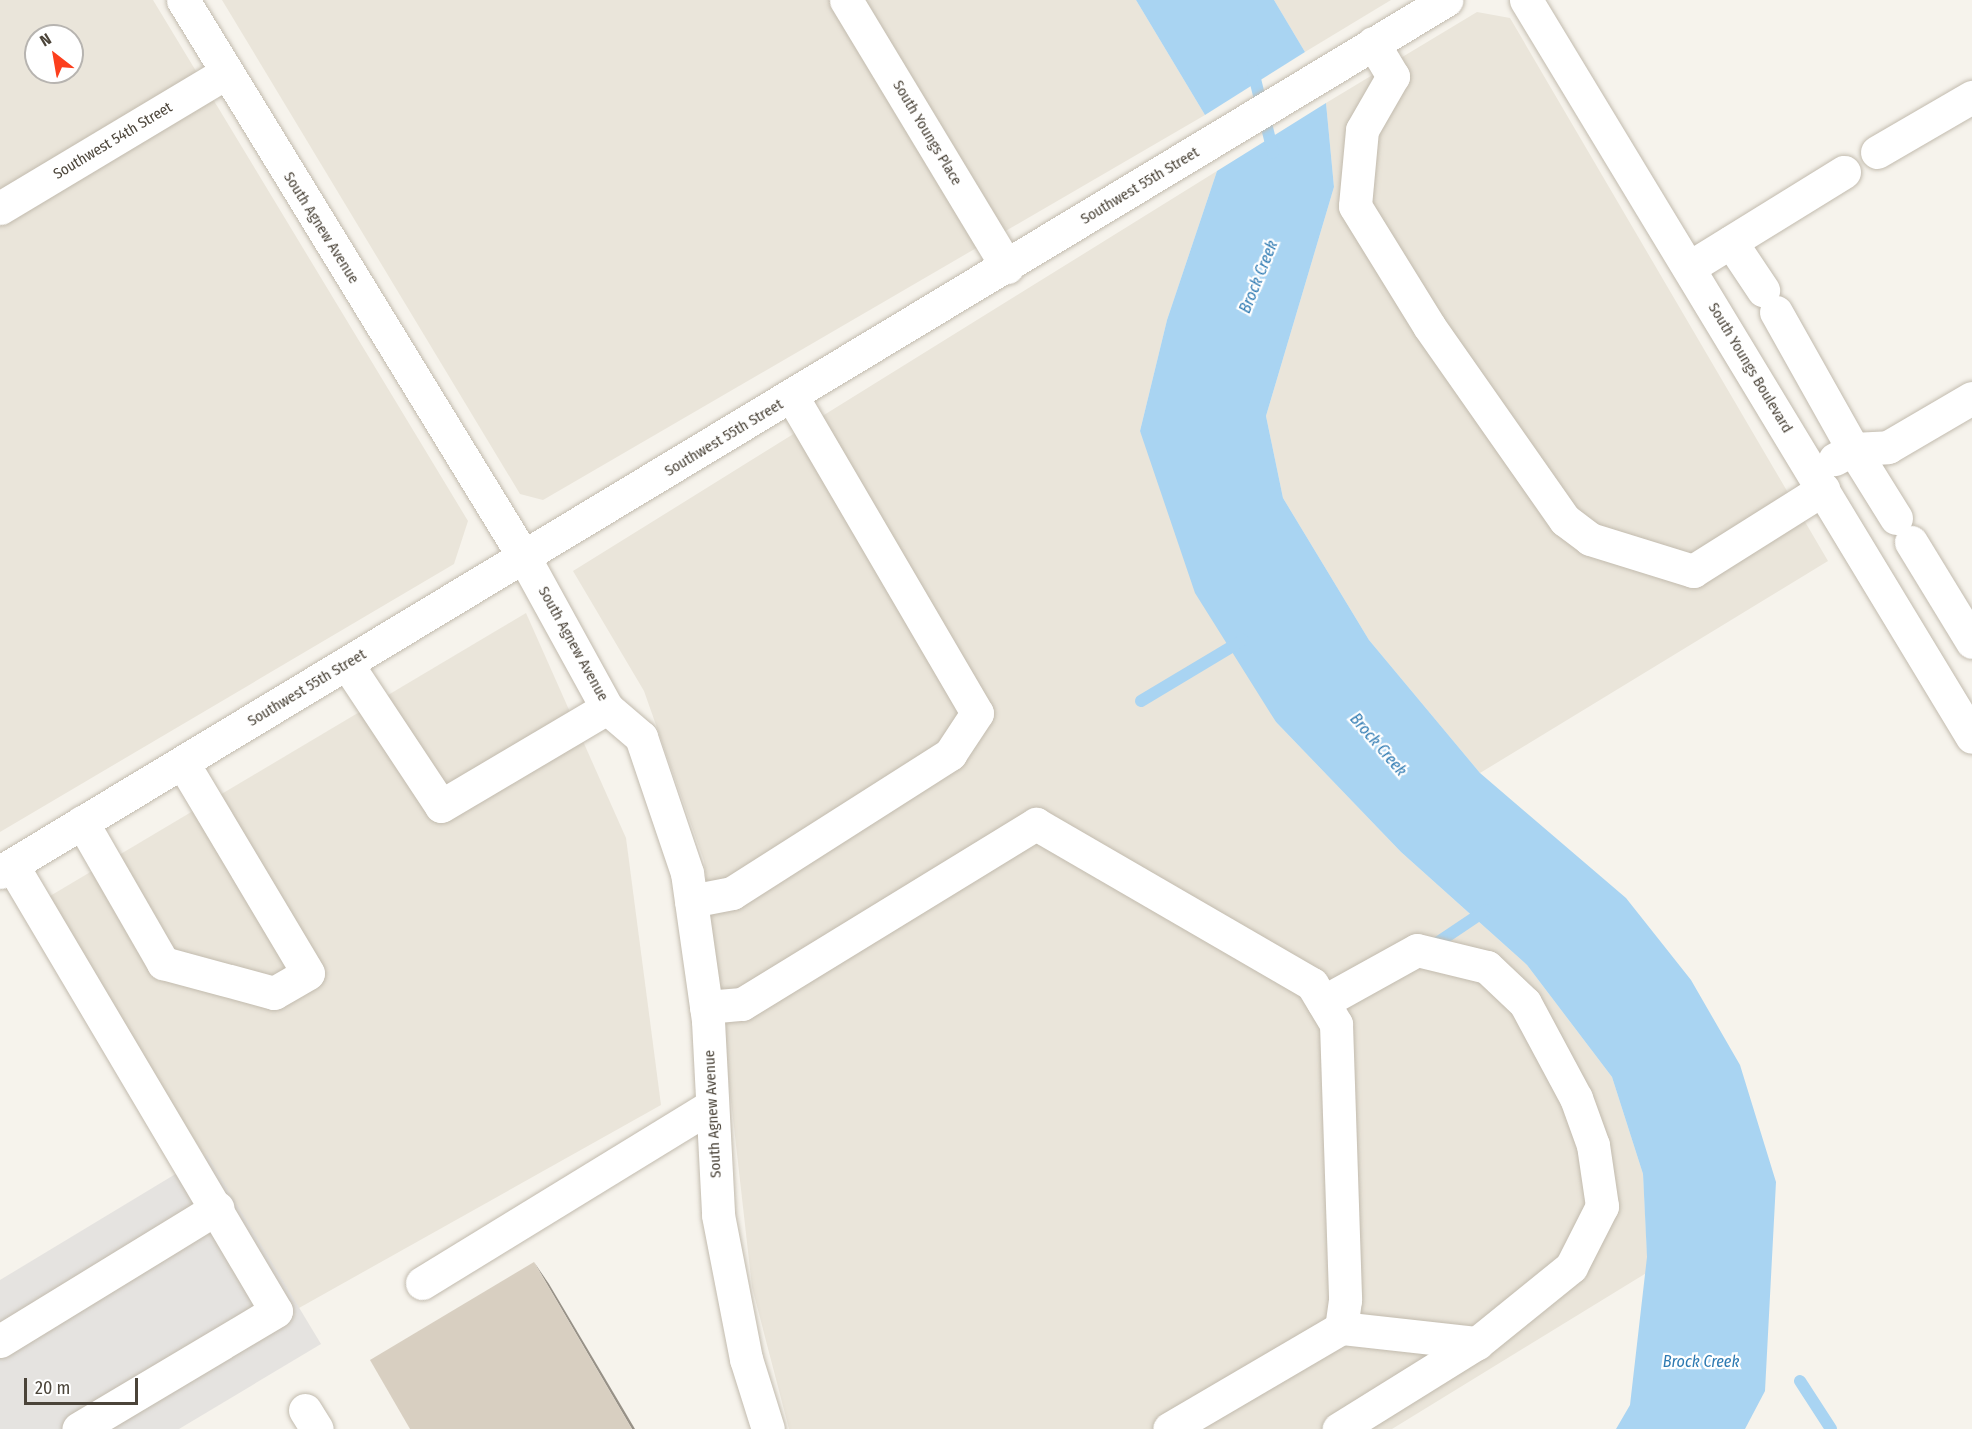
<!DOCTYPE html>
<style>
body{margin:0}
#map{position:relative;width:1972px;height:1429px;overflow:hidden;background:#f6f3ec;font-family:"Fira Sans Condensed",sans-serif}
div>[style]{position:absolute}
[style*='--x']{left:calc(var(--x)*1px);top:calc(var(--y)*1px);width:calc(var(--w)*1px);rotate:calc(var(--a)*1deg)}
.residential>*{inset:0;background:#eae5da}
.parking>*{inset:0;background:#e5e3e0}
.water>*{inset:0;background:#a9d4f2}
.stream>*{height:12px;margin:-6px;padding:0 6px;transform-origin:6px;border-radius:6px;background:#a9d4f2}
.roads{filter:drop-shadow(0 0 2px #c2bbae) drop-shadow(0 0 2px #c2bbae)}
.minor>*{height:33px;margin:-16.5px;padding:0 16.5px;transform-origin:16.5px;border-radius:16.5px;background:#fff}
.shaded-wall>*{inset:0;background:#979187}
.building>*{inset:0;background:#d8cfc1}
span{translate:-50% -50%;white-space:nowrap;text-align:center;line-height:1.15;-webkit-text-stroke:4.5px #fff;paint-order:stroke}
.street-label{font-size:15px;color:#4b4439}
.water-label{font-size:16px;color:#2e7ab2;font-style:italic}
.north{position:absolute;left:24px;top:24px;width:60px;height:60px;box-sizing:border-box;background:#fff;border:2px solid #b7b4b0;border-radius:50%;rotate:329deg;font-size:16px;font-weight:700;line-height:24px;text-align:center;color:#4b4439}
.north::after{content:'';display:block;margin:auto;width:21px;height:27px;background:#fc3f1d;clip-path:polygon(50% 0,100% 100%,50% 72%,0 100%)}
.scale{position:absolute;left:24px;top:1378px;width:114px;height:27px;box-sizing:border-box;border:3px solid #4b4439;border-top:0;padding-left:8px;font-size:18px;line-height:21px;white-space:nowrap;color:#4b4439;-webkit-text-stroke:4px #fff;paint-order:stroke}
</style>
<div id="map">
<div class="residential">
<i style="clip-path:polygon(evenodd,0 0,153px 0,468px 521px,454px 564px,0 832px,0 0,36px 36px,72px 36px,72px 72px,36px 72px,36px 36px)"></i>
<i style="clip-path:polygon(222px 0,1136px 0,1205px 115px,543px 500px,520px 494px)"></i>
<i style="clip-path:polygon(1274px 0,1391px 0,1305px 52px)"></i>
<i style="clip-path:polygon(1477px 12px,1510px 18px,1828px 561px,1480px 773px,1369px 640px,1283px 498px,1266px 416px,1334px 187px,1326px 103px)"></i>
<i style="clip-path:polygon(1217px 171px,1167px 320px,1140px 431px,1276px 722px,1401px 852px,1527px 965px,1612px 1077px,1643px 1174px,1648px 1272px,1392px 1429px,789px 1429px,752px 1287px,704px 861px,644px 691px,573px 571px)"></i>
<i style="clip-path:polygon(526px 613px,626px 838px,661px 1105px,299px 1308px,45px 899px)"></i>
</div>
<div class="parking">
<i style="clip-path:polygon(207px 1155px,321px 1344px,179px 1429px,0 1429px,0 1280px)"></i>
</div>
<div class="water">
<i style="clip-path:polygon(1136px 0,1274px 0,1305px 52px,1205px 115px)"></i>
<i style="clip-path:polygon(1326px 103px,1334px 187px,1266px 416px,1283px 498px,1369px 640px,1480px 773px,1626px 898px,1691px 980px,1740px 1065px,1776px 1182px,1765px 1391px,1745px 1429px,1616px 1429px,1630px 1405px,1647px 1257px,1643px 1174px,1612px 1077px,1527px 965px,1401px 852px,1276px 722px,1195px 593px,1140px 431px,1167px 320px,1217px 171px)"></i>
</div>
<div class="stream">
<i style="--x:1252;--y:67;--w:88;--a:76.1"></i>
<i style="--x:1141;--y:701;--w:119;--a:-30.9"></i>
<i style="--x:1431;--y:947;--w:66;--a:-33.9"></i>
<i style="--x:1800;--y:1381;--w:57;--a:57.1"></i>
</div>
<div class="roads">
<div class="minor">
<i style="--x:183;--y:0;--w:655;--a:58.54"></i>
<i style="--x:525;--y:559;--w:170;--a:61.2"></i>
<i style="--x:607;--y:708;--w:45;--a:40.5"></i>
<i style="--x:641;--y:737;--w:144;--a:71.3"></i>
<i style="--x:687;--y:873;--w:149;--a:81.9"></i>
<i style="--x:708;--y:1021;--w:194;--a:87"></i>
<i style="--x:718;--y:1215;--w:147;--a:79"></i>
<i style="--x:746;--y:1359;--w:73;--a:72.6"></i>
<i style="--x:846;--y:0;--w:312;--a:58.9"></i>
<i style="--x:1526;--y:0;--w:861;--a:58.82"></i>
<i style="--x:1373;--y:43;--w:39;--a:59"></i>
<i style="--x:1393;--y:76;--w:62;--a:119.9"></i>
<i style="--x:1362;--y:130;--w:76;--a:95.3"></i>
<i style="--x:1355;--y:206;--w:141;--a:58.3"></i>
<i style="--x:1429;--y:326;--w:237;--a:55"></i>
<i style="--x:1565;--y:520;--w:31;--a:37"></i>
<i style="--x:1590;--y:539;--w:108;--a:17.3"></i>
<i style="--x:1693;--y:571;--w:154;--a:-32.2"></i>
<i style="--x:1877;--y:152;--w:110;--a:-30.1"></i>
<i style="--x:0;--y:208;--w:263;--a:-30.9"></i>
<i style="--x:1731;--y:242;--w:58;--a:56.3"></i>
<i style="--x:1690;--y:267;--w:181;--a:-31.7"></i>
<i style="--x:1776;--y:312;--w:157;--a:60.7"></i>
<i style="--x:1853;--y:449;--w:21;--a:151"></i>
<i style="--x:1896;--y:518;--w:81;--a:-121.9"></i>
<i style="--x:1853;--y:449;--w:35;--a:-3"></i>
<i style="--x:1888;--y:447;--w:97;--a:-30.3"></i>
<i style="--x:1911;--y:542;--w:117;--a:58.6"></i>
<i style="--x:347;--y:664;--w:170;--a:56.5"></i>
<i style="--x:441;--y:806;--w:193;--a:-30.6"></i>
<i style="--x:82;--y:822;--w:163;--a:60.1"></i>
<i style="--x:163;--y:963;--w:115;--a:15.1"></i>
<i style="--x:274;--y:993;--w:39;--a:-30"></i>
<i style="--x:308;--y:973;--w:244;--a:-120.8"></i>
<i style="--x:12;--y:865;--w:518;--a:59.38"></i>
<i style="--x:276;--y:1311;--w:230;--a:149.2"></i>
<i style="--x:0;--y:872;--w:1689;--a:-31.09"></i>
<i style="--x:691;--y:901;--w:42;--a:-11"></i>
<i style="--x:732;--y:893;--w:259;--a:-32.5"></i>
<i style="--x:950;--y:754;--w:49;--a:-56.6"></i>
<i style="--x:977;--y:713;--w:366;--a:-120.3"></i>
<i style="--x:1323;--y:1002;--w:107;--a:-29"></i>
<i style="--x:1417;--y:950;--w:72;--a:13.7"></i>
<i style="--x:1487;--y:967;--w:52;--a:43.5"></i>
<i style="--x:1525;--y:1003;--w:108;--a:61.8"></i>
<i style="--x:1576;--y:1098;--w:50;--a:70.1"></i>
<i style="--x:1593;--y:1145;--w:62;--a:81.6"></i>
<i style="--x:1602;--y:1206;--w:68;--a:116.9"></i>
<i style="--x:1571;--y:1267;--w:121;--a:141"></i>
<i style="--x:1477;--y:1343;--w:163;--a:148.1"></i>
<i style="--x:706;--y:1007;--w:36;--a:-5"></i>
<i style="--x:742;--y:1004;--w:345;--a:-31.5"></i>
<i style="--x:1036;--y:824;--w:319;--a:30.1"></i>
<i style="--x:1312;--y:984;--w:47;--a:59"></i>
<i style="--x:1336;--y:1024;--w:276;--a:88.1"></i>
<i style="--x:1345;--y:1300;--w:28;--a:98"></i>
<i style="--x:1341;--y:1328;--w:199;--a:149.6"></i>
<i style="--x:422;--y:1283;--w:339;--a:-31.5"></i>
<i style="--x:1341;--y:1328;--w:137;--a:6.3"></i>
<i style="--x:0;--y:1341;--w:255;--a:-31.5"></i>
<i style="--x:305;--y:1410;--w:22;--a:58"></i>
</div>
</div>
<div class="shaded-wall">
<i style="clip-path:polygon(534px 1262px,549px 1284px,635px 1429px,632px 1429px)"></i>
</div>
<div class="building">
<i style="clip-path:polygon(534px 1262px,632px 1429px,410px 1429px,370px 1360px)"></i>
</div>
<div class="street-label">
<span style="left:927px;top:133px;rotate:59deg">South Youngs Place</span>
<span style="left:113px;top:141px;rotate:-31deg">Southwest 54th Street</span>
<span style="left:1140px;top:186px;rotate:-31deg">Southwest 55th Street</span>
<span style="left:321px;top:228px;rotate:58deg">South Agnew Avenue</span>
<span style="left:1750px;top:368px;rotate:59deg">South Youngs Boulevard</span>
<span style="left:724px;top:438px;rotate:-31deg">Southwest 55th Street</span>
<span style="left:573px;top:644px;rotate:61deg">South Agnew Avenue</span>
<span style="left:307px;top:688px;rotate:-31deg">Southwest 55th Street</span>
<span style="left:713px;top:1114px;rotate:-93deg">South Agnew Avenue</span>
</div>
<div class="water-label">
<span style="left:1259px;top:277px;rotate:-68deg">Brock Creek</span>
<span style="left:1378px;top:745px;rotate:49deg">Brock Creek</span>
<span style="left:1701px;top:1362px">Brock Creek</span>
</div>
<div class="north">N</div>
<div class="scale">20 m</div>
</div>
